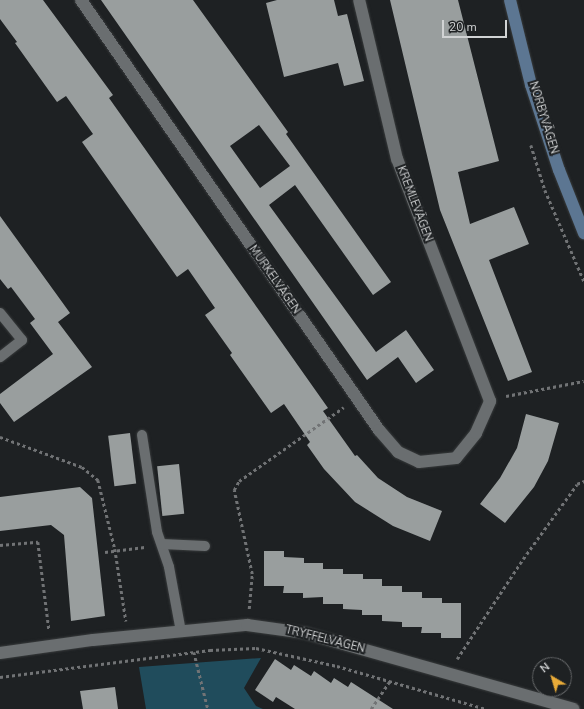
<!DOCTYPE html>
<meta charset="utf-8">
<style>
body{margin:0}
#map{position:relative;width:584px;height:709px;overflow:hidden;background:#1e2123;font-family:"Nunito Sans",sans-serif}
div>[style]{position:absolute}
[style*='--x']{left:calc(var(--x)*1px);top:calc(var(--y)*1px);width:calc(var(--w)*1px);rotate:calc(var(--a)*1deg)}
.forest>*{inset:0;background:#204c5c}
.building>*{inset:0;background:#999e9e;transform-origin:0 0}
.path>*{height:2.5px;margin-top:-1.25px;transform-origin:0;background:repeating-linear-gradient(90deg,#717375 0 3px,transparent 0 6px)}
.roads{filter:drop-shadow(0 0 1px #383b3c) drop-shadow(0 0 1px #383b3c)}
.lane>*{height:10px;margin:-5px;padding:0 5px;transform-origin:5px;border-radius:5px;background:#6a6e70}
.street>*{height:12px;margin:-6px;padding:0 6px;transform-origin:6px;border-radius:6px;background:#6a6e70}
.secondary>*{height:12px;margin:-6px;padding:0 6px;transform-origin:6px;border-radius:6px;background:#5c7692}
span{translate:-50% -50%;white-space:nowrap;text-align:center;line-height:1.15;-webkit-text-stroke:4px #1e2123;paint-order:stroke}
.street-label{font-size:11px;color:#d1d3d4}
.north{position:absolute;left:532px;top:657px;width:40px;height:40px;box-sizing:border-box;background:#1e2123;border:1px solid #66686a;border-radius:50%;rotate:322deg;font-size:11px;font-weight:700;line-height:16px;text-align:center;color:#d1d3d4}
.north::after{content:'';display:block;margin:auto;width:14px;height:18px;background:#e9ab38;clip-path:polygon(50% 0,100% 100%,50% 72%,0 100%)}
.scale{position:absolute;left:442px;top:20px;width:65px;height:18px;box-sizing:border-box;border:2px solid #d1d3d4;border-top:0;padding-left:5px;font-size:12px;line-height:14px;white-space:nowrap;color:#d1d3d4;-webkit-text-stroke:3px #1e2123;paint-order:stroke}
</style>
<div id="map">
<div class="forest">
<i style="clip-path:polygon(261px 658px,244px 688px,256px 706px,263px 709px,146px 709px,139px 667px)"></i>
</div>
<div class="building">
<i style="clip-path:polygon(0 0,43px 0,113px 95px,109px 98px,328px 408px,323px 411px,355px 456px,357px 455px,378px 478px,407px 497px,442px 511px,430px 541px,393px 526px,355px 502px,324px 469px,307px 445px,310px 442px,284px 404px,271px 413px,230px 355px,232px 353px,205px 315px,215px 308px,188px 269px,177px 277px,82px 142px,93px 134px,66px 96px,57px 102px,15px 43px,17px 42px,0 19px)"></i>
<i style="clip-path:polygon(evenodd,101px 0,193px 0,288px 132px,286px 134px,391px 282px,373px 295px,295px 185px,269px 205px,376px 352px,406px 330px,434px 370px,416px 383px,398px 357px,367px 380px,101px 0,259px 125px,290px 166px,260px 188px,230px 146px,259px 125px)"></i>
<i style="clip-path:polygon(277px 0,334px 0,338px 16px,347px 14px,364px 81px,344px 86px,338px 63px,284px 77px,266px 3px)"></i>
<i style="clip-path:polygon(390px 0,458px 0,499px 161px,458px 172px,470px 224px,514px 207px,529px 244px,489px 260px,532px 372px,508px 381px,440px 210px)"></i>
<i style="clip-path:polygon(0 216px,70px 313px,58px 322px,92px 367px,14px 422px,0 403px,0 394px,53px 354px,30px 323px,35px 319px,11px 287px,8px 289px,0 279px)"></i>
<i style="clip-path:polygon(526px 414px,559px 423px,548px 461px,534px 487px,505px 523px,480px 504px,500px 478px,517px 448px)"></i>
<i style="left:130px;top:433px;width:51px;height:22px;rotate:83deg"></i>
<i style="left:179px;top:464px;width:50px;height:22px;rotate:84deg"></i>
<i style="clip-path:polygon(80px 487px,92px 498px,105px 616px,71px 621px,64px 535px,51px 525px,0 531px,0 497px)"></i>
<i style="clip-path:polygon(264px 551px,284px 551px,284px 557px,304px 558px,304px 563px,323px 563px,323px 569px,343px 569px,343px 574px,363px 574px,363px 579px,382px 579px,382px 586px,402px 586px,402px 592px,422px 592px,422px 598px,442px 598px,442px 603px,461px 603px,461px 638px,441px 638px,441px 633px,421px 633px,422px 627px,402px 627px,402px 622px,382px 621px,382px 615px,362px 615px,362px 610px,343px 609px,343px 604px,323px 604px,323px 597px,303px 598px,303px 593px,283px 593px,284px 586px,264px 586px)"></i>
<i style="clip-path:polygon(275px 659px,291px 670px,294px 665px,311px 676px,314px 671px,331px 683px,334px 678px,348px 687px,351px 682px,393px 709px,295px 709px,276px 697px,273px 702px,255px 690px)"></i>
<i style="clip-path:polygon(115px 687px,118px 709px,83px 709px,80px 691px)"></i>
</div>
<div class="path">
<i style="--x:531;--y:145;--w:47;--a:72.7"></i>
<i style="--x:545;--y:190;--w:99;--a:66.8"></i>
<i style="--x:506;--y:396;--w:79;--a:-10.9"></i>
<i style="--x:0;--y:437;--w:87;--a:20.1"></i>
<i style="--x:82;--y:467;--w:21;--a:39"></i>
<i style="--x:98;--y:480;--w:71;--a:76.2"></i>
<i style="--x:115;--y:549;--w:73;--a:81.3"></i>
<i style="--x:0;--y:545;--w:38;--a:-5"></i>
<i style="--x:38;--y:542;--w:88;--a:82.8"></i>
<i style="--x:105;--y:552;--w:40;--a:-7.1"></i>
<i style="--x:249;--y:609;--w:35;--a:-85"></i>
<i style="--x:252;--y:574;--w:86;--a:-102.1"></i>
<i style="--x:234;--y:490;--w:10;--a:-61"></i>
<i style="--x:239;--y:481;--w:128;--a:-35.2"></i>
<i style="--x:194;--y:652;--w:59;--a:76.2"></i>
<i style="--x:457;--y:659;--w:120;--a:-56.6"></i>
<i style="--x:523;--y:559;--w:92;--a:-54.2"></i>
<i style="--x:577;--y:484;--w:8;--a:-23"></i>
<i style="--x:0;--y:677;--w:212;--a:-7.3"></i>
<i style="--x:210;--y:650;--w:46;--a:-2.5"></i>
<i style="--x:256;--y:648;--w:83;--a:12.5"></i>
<i style="--x:337;--y:666;--w:155;--a:16.1"></i>
<i style="--x:371;--y:709;--w:34;--a:-56"></i>
</div>
<div class="roads">
<div class="lane">
<i style="--x:0;--y:313;--w:35;--a:51"></i>
<i style="--x:22;--y:340;--w:28;--a:142"></i>
<i style="--x:142;--y:435;--w:98;--a:81.2"></i>
<i style="--x:157;--y:532;--w:37;--a:71"></i>
<i style="--x:169;--y:567;--w:66;--a:79.5"></i>
<i style="--x:162;--y:544;--w:43;--a:2.7"></i>
</div>
<div class="street">
<i style="--x:81;--y:0;--w:523;--a:55.28"></i>
<i style="--x:379;--y:430;--w:29;--a:49"></i>
<i style="--x:398;--y:452;--w:23;--a:25"></i>
<i style="--x:419;--y:462;--w:37;--a:-6"></i>
<i style="--x:456;--y:458;--w:32;--a:-51"></i>
<i style="--x:476;--y:433;--w:35;--a:-66"></i>
<i style="--x:490;--y:401;--w:259;--a:-111"></i>
<i style="--x:397;--y:159;--w:163;--a:-103.4"></i>
<i style="--x:0;--y:653;--w:94;--a:-8"></i>
<i style="--x:93;--y:640;--w:155;--a:-5.6"></i>
<i style="--x:247;--y:625;--w:59;--a:7.9"></i>
<i style="--x:305;--y:633;--w:279;--a:15.8"></i>
</div>
<div class="secondary">
<i style="--x:510;--y:0;--w:88;--a:76.1"></i>
<i style="--x:531;--y:85;--w:89;--a:71.8"></i>
<i style="--x:559;--y:170;--w:68;--a:68.4"></i>
</div>
</div>
<div class="street-label">
<span style="left:543px;top:118px;rotate:73deg">NORBYVÄGEN</span>
<span style="left:414px;top:204px;rotate:69deg">KREMLEVÄGEN</span>
<span style="left:274px;top:280px;rotate:55deg">MURKELVÄGEN</span>
<span style="left:325px;top:640px;rotate:14deg">TRYFFELVÄGEN</span>
</div>
<div class="north">N</div>
<div class="scale">20 m</div>
</div>
